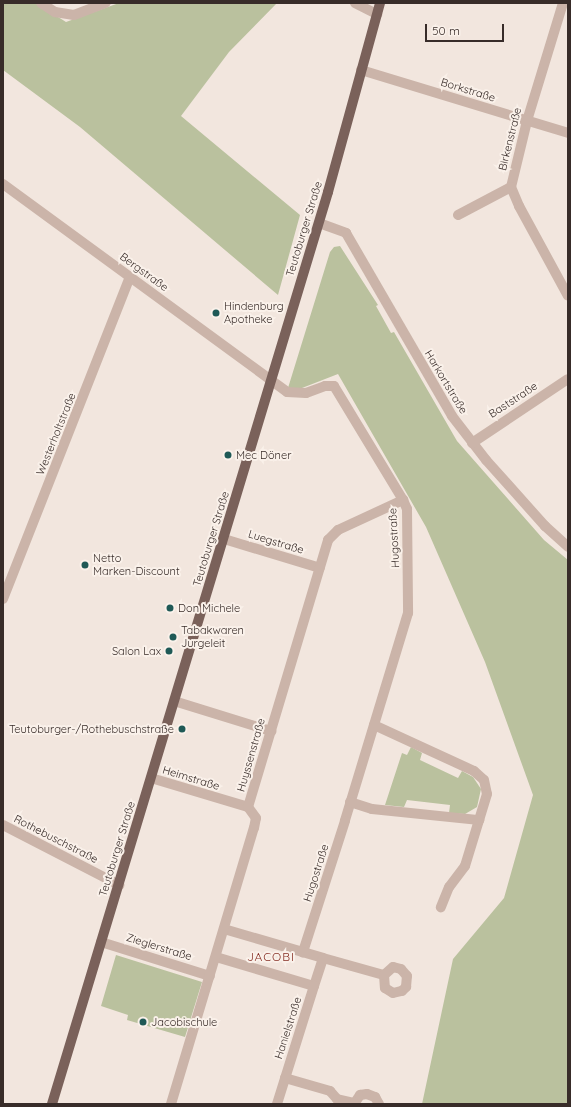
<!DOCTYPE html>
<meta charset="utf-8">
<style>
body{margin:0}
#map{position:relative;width:571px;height:1107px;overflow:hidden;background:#f2e6de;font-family:Quicksand,sans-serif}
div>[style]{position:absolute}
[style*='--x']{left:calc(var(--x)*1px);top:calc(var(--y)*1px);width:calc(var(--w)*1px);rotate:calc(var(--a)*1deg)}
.green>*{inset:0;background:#bac19e}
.minor>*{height:10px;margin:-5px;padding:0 5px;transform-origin:5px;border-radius:5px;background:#cbb4a9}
.major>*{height:10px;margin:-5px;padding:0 5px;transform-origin:5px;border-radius:5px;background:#7a615a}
.dots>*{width:11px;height:11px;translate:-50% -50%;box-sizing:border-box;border:2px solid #faf1ea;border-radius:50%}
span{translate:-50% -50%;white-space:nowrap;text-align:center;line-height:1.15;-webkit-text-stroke:4px #faf1ea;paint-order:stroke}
.street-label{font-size:11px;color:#382c29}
.poi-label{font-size:11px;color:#382c29}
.left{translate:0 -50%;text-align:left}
.right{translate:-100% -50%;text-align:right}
.neighbourhood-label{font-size:12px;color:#862e23;letter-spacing:1px}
.frame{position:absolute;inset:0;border:4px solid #382c29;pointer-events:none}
.scale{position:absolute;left:425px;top:24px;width:79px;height:18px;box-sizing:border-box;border:2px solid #382c29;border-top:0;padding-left:5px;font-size:12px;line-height:14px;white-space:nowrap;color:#382c29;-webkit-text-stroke:3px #faf1ea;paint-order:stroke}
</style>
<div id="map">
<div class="green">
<i style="clip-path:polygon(3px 3px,36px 3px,66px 22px,119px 3px,277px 3px,229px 52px,181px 116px,300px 215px,278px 295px,80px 127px,3px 70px)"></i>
<i style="clip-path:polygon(340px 246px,378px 305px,376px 306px,391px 333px,394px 332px,457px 441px,544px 540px,568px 560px,568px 1104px,422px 1104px,453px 959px,504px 898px,533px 795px,485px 662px,426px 527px,338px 374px,302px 388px,288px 388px,330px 252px,334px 247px)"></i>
<i style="clip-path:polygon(411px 747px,422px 753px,420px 760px,458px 778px,462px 771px,473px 777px,481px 789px,477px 807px,465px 814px,449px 813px,450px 805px,407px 800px,404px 807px,385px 805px,402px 753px,407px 755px)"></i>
<i style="clip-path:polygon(116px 955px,202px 982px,185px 1037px,127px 1020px,128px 1015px,101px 1006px)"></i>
</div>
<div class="minor">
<i style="--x:41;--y:3;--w:17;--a:33"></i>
<i style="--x:55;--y:12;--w:19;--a:9"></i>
<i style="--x:74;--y:15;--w:34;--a:-21"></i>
<i style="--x:355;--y:3;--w:25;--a:27"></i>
<i style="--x:563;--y:3;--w:123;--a:107"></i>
<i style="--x:527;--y:121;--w:68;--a:103.6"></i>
<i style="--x:511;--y:187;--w:21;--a:67"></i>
<i style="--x:519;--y:206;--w:102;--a:61.4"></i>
<i style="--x:361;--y:70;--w:216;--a:16.9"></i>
<i style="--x:3;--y:184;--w:352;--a:36.2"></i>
<i style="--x:287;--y:392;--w:19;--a:3"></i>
<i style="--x:306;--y:393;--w:20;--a:-20"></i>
<i style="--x:325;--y:386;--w:9;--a:0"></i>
<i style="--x:334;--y:386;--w:133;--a:58.8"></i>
<i style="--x:403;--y:500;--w:10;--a:66"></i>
<i style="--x:407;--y:509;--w:104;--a:89.4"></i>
<i style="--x:408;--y:613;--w:217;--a:106.9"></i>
<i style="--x:345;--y:821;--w:138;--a:107.8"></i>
<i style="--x:458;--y:215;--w:60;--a:-27.8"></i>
<i style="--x:319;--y:223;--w:29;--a:20"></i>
<i style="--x:346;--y:233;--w:211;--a:59.9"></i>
<i style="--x:452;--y:416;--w:56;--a:52.3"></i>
<i style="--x:486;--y:460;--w:89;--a:48.2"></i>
<i style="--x:545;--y:526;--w:31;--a:42"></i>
<i style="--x:472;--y:443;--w:115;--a:-33.7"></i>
<i style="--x:224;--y:539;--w:100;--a:16.8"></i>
<i style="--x:3;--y:599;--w:346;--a:-68.5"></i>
<i style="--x:174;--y:701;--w:102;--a:17.2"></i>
<i style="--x:374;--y:725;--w:110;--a:24.7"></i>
<i style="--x:474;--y:771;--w:13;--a:42"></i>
<i style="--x:484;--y:780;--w:14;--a:78"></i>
<i style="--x:487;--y:794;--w:75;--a:107"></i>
<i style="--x:465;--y:866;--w:26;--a:127"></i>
<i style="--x:449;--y:887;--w:22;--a:112"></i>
<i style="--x:151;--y:778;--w:101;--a:16.6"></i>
<i style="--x:350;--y:802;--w:23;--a:18"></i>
<i style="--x:372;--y:809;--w:108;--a:5.9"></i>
<i style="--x:3;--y:825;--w:131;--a:27.3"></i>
<i style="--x:224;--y:929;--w:103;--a:16.3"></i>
<i style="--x:101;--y:942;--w:114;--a:17.3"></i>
<i style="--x:216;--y:957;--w:102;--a:16.5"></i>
<i style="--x:314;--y:986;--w:29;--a:-72"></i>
<i style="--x:323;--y:958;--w:63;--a:15.6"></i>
<i style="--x:384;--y:975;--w:13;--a:86"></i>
<i style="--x:385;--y:988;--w:9;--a:32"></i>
<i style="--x:393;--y:993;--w:9;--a:-13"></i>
<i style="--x:402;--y:991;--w:6;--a:-45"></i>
<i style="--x:406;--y:987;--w:11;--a:-85"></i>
<i style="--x:407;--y:976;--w:9;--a:-131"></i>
<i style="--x:401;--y:969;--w:8;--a:-166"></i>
<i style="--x:393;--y:967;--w:12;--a:138"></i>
<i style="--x:285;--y:1078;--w:47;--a:16.1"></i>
<i style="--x:330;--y:1091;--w:11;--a:49"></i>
<i style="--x:337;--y:1099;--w:17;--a:13"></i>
<i style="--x:171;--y:1104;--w:288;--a:-73.3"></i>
<i style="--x:254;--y:828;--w:10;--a:-79"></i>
<i style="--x:256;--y:818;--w:14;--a:-126"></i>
<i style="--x:248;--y:807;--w:279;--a:-73.3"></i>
<i style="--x:328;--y:540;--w:14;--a:-45"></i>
<i style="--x:338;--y:530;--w:72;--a:-24.8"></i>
<i style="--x:277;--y:1104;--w:124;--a:-72.6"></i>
<i style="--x:354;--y:1104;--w:11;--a:-56"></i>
<i style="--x:360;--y:1095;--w:7;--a:-8"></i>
<i style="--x:367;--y:1094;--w:9;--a:21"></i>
<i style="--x:375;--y:1097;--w:8;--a:60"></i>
</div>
<div class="major">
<i style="--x:52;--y:1104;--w:953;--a:-73.16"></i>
<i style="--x:328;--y:192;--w:196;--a:-74.6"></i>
</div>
<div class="dots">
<i style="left:216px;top:313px;background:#1f5956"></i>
<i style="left:228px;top:455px;background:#1f5956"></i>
<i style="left:85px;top:565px;background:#1f5956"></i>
<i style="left:170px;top:608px;background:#1f5956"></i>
<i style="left:173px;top:637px;background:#1f5956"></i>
<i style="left:169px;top:651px;background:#1f5956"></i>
<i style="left:182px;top:729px;background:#1f5956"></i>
<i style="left:143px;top:1022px;background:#1f5956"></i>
</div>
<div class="street-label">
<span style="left:468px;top:90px;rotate:17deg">Borkstraße</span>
<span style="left:510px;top:139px;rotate:-76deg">Birkenstraße</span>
<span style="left:304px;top:229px;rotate:-73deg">Teutoburger Straße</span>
<span style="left:144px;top:272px;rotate:36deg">Bergstraße</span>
<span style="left:446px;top:382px;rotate:59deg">Harkortstraße</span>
<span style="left:513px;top:400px;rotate:-33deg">Baststraße</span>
<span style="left:56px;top:434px;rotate:-68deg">Westerholtstraße</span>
<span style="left:394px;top:538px;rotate:-93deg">Hugostraße</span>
<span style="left:211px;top:539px;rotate:-73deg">Teutoburger Straße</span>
<span style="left:276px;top:542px;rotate:17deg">Luegstraße</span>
<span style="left:251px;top:755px;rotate:-74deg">Huyssenstraße</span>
<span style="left:191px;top:778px;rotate:17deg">Heimstraße</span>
<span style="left:56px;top:839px;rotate:27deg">Rothebuschstraße</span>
<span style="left:117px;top:849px;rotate:-73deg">Teutoburger Straße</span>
<span style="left:316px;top:873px;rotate:-72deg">Hugostraße</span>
<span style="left:159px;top:947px;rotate:17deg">Zieglerstraße</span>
<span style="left:288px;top:1028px;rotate:-72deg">Hanielstraße</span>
</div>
<div class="poi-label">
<span class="left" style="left:224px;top:313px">Hindenburg<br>Apotheke</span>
<span class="left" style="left:236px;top:455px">Mec Döner</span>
<span class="left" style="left:93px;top:565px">Netto<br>Marken-Discount</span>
<span class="left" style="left:178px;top:608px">Don Michele</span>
<span class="left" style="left:181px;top:637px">Tabakwaren<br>Jurgeleit</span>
<span class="right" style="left:161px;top:651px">Salon Lax</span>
<span class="right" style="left:174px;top:729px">Teutoburger-/Rothebuschstraße</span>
<span class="left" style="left:151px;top:1022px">Jacobischule</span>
</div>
<div class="neighbourhood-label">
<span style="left:271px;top:957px">JACOBI</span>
</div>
<div class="frame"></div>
<div class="scale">50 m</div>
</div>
